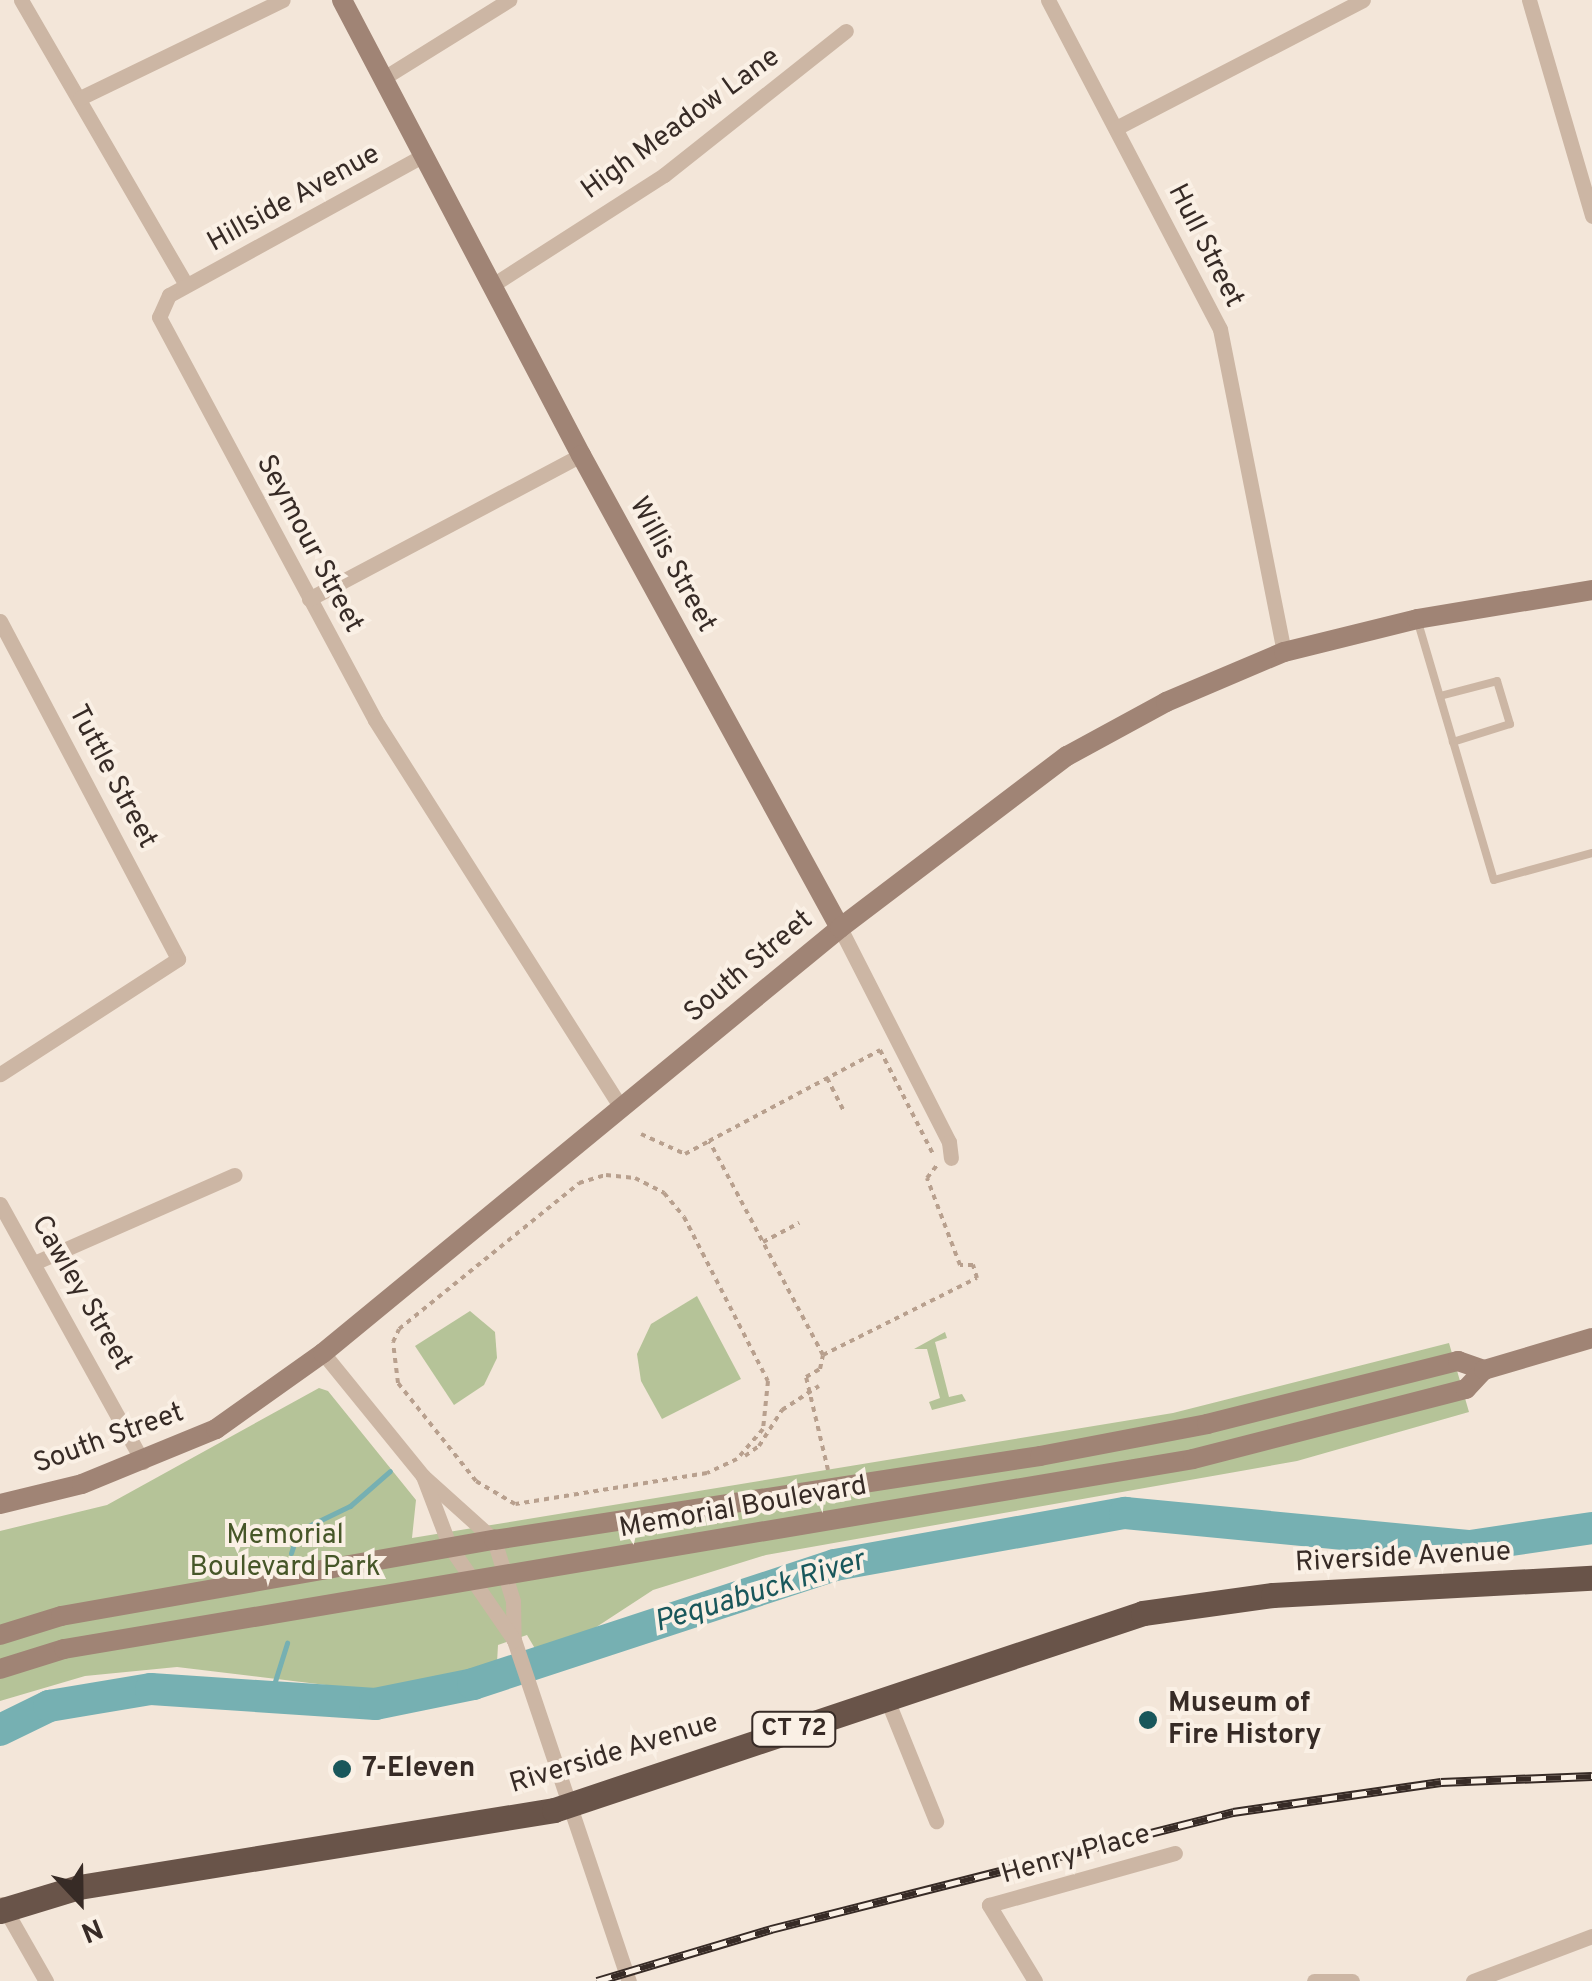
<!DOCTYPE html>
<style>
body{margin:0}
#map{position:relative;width:1592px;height:1981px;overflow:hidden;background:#f3e6d9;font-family:Overpass,sans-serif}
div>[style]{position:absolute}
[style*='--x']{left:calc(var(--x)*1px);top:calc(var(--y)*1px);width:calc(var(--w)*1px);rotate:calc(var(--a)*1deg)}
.green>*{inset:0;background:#b5c398}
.stream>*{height:5px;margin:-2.5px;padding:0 2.5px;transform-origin:2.5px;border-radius:2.5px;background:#76b0b2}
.river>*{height:32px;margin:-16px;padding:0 16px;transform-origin:16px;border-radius:16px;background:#76b0b2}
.path>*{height:4px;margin-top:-2px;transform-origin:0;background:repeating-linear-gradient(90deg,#b8a08e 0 5px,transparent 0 10px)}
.service>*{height:8px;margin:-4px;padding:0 4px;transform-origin:4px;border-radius:4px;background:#ccb6a4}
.minor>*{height:15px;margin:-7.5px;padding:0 7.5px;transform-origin:7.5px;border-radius:7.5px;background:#ccb6a4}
.secondary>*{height:20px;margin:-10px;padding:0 10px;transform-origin:10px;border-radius:10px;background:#a08475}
.trunk>*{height:25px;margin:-12.5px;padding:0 12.5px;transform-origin:12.5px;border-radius:12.5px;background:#695449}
.rail>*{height:9px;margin-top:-4.5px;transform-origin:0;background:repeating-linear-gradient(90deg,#faf0e5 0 15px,#372b26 0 30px);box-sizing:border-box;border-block:2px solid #372b26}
.dots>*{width:28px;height:28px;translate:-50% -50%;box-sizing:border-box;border:5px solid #faf0e5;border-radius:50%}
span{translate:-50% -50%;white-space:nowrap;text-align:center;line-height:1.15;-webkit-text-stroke:8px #faf0e5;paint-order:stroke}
.shield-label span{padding:2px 8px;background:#faf0e5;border:2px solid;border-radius:8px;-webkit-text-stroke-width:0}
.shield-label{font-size:25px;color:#372b26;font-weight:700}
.street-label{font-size:28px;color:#372b26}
.park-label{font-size:28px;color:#465628}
.poi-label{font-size:28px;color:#372b26;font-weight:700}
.left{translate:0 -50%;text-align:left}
.water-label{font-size:30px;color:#19575b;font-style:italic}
.north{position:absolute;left:30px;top:1851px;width:100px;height:100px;-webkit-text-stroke:8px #faf0e5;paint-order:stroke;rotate:158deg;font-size:28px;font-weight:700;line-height:40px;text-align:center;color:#372b26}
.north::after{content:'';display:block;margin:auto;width:35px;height:45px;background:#372b26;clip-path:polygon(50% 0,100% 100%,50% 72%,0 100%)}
</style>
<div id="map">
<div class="green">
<i style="clip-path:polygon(697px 1296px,741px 1379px,662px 1419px,641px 1381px,637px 1354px,651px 1324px)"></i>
<i style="clip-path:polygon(470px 1311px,495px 1332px,497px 1358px,484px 1385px,454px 1405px,415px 1346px)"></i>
<i style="clip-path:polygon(945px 1332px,947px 1338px,935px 1342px,949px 1397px,962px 1394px,966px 1401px,932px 1410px,929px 1402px,940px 1398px,927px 1349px,914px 1349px)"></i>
<i style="clip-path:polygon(1449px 1343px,1469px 1412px,1297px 1461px,766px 1555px,653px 1590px,578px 1639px,537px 1652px,527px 1635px,498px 1645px,497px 1663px,404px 1688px,359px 1689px,177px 1667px,85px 1676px,0 1701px,0 1531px,107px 1505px,319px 1388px,328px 1391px,416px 1500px,412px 1538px,1173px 1413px)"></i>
</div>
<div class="stream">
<i style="--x:291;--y:1553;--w:23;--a:-72"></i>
<i style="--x:298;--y:1531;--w:58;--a:-25.7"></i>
<i style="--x:350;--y:1506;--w:53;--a:-41.2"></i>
<i style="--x:270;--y:1697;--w:57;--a:-72.5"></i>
</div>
<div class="river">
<i style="--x:0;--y:1730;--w:55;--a:-26.1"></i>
<i style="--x:49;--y:1706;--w:103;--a:-9.5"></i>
<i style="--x:151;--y:1689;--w:225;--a:3.8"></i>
<i style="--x:375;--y:1704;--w:100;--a:-11.5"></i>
<i style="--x:473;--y:1684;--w:381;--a:-18.2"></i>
<i style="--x:835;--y:1565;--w:295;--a:-10.2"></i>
<i style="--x:1125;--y:1513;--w:347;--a:5.5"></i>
<i style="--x:1470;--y:1546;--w:123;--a:-8.4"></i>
</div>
<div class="path">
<i style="--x:827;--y:1078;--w:37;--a:63"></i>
<i style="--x:641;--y:1134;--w:48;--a:24.4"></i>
<i style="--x:685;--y:1154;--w:27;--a:-28"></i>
<i style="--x:606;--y:1175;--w:29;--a:6"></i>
<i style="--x:635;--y:1178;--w:33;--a:27"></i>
<i style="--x:664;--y:1193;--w:31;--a:50"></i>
<i style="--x:684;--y:1217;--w:184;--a:62.9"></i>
<i style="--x:768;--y:1381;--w:48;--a:95.9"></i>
<i style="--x:763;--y:1429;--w:40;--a:131"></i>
<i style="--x:737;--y:1459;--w:33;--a:155"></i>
<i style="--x:707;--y:1473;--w:194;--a:170.8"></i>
<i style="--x:515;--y:1504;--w:45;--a:-149.5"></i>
<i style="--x:476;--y:1481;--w:125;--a:-128.5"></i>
<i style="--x:398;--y:1383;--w:41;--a:-97"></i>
<i style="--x:393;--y:1342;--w:14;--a:-65"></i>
<i style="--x:399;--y:1329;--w:232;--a:-39"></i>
<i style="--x:579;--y:1183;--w:28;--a:-17"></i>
<i style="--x:763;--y:1242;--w:41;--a:-27.8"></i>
<i style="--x:823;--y:1355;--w:172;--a:-26.6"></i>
<i style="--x:977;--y:1278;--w:14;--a:-107"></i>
<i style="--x:973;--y:1265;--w:13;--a:180"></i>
<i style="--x:960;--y:1265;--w:93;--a:-110.8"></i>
<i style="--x:927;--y:1178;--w:18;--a:-52"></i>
<i style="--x:745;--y:1456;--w:17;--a:-36"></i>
<i style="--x:759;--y:1446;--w:43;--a:-57.4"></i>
<i style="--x:782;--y:1410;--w:44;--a:-33"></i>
<i style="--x:828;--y:1470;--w:96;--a:-103.3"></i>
<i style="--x:806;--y:1377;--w:16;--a:-30"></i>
<i style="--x:820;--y:1369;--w:14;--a:-78"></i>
<i style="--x:823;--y:1355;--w:242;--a:-118"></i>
<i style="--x:709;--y:1141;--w:194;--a:-28"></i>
<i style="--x:880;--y:1050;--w:119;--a:63"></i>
</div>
<div class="service">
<i style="--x:1417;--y:619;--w:272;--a:73.6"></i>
<i style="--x:1494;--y:880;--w:102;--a:-15.4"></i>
<i style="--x:1440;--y:696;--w:59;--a:-14.7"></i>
<i style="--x:1497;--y:681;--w:45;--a:73.2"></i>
<i style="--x:1510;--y:724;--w:60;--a:162.5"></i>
</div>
<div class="minor">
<i style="--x:21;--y:0;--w:329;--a:59.9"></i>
<i style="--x:1048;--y:0;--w:371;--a:62.4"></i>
<i style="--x:1220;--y:329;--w:329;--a:78.8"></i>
<i style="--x:1529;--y:0;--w:225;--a:73.7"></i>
<i style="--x:382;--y:79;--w:150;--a:-31.9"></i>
<i style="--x:80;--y:98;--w:225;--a:-25.8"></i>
<i style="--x:1116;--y:128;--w:278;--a:-27.4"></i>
<i style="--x:424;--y:155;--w:291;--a:151.2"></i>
<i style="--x:169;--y:295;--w:24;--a:114"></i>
<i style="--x:159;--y:317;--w:457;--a:61.8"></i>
<i style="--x:375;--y:720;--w:461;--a:57.6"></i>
<i style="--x:491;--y:286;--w:206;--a:-32.7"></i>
<i style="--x:664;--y:175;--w:232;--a:-38.4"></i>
<i style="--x:309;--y:599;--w:308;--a:-27.9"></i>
<i style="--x:0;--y:621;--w:382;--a:62.2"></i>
<i style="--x:178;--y:959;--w:212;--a:147.1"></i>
<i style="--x:840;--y:928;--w:240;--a:63"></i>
<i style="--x:949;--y:1142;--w:16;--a:83"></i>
<i style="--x:0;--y:1204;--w:295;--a:61"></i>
<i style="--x:34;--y:1263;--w:219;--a:-23.7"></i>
<i style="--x:323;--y:1353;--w:159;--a:50.9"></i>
<i style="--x:423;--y:1476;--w:96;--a:42"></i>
<i style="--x:494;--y:1540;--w:64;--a:72.7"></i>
<i style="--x:513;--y:1601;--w:39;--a:89"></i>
<i style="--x:514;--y:1640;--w:360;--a:71.4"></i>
<i style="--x:423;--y:1476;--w:76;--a:69.2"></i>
<i style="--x:450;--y:1547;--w:113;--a:55.5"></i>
<i style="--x:886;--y:1697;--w:134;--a:68"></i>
<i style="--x:2;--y:1904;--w:89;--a:60.3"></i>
<i style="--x:1035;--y:1981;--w:89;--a:-121.2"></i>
<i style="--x:989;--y:1905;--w:193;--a:-15.6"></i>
<i style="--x:1314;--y:1981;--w:38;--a:0"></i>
<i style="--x:1473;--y:1981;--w:127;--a:-20.7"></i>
</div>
<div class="secondary">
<i style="--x:342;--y:0;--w:514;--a:62.29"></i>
<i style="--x:581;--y:455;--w:539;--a:61.3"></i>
<i style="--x:0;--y:1504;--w:84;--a:-13.7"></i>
<i style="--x:82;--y:1484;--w:145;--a:-22.3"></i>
<i style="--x:216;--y:1429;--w:131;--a:-35.4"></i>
<i style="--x:323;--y:1353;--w:669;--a:-39.42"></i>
<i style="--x:840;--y:928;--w:285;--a:-37.2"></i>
<i style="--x:1067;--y:756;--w:113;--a:-28.6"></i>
<i style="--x:1166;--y:702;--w:128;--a:-23"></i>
<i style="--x:1284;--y:652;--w:137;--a:-13.9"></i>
<i style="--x:1417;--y:619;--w:177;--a:-9.4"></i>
<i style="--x:0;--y:1635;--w:64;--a:-17.3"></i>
<i style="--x:61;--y:1616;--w:440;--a:-10"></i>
<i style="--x:494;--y:1540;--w:552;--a:-8.75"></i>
<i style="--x:1040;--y:1456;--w:170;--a:-10.8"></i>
<i style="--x:1207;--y:1424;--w:259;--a:-14.1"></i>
<i style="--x:1458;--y:1361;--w:28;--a:19"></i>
<i style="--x:0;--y:1669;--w:67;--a:-17.4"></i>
<i style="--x:64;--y:1649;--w:1145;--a:-9.55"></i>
<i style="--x:1193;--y:1459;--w:282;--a:-14.4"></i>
<i style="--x:1466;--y:1389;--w:26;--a:-47"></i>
<i style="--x:1484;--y:1370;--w:113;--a:-16.5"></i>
</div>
<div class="trunk">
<i style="--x:0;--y:1911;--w:83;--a:-16.9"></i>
<i style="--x:79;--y:1887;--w:481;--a:-9.2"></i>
<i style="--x:554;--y:1810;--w:621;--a:-18.49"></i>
<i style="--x:1143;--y:1613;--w:131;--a:-7.9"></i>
<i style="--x:1273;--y:1595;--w:319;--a:-3.1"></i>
</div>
<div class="rail">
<i style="--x:597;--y:1981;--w:182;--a:-16.6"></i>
<i style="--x:771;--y:1929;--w:477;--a:-14.2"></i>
<i style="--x:1233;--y:1812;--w:210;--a:-8.2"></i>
<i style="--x:1441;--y:1782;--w:151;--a:-2.3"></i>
</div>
<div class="dots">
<i style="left:1148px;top:1720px;background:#19575b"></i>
<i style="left:342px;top:1769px;background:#19575b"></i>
</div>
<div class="shield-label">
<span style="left:794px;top:1729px">CT 72</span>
</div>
<div class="street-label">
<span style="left:681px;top:124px;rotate:-36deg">High Meadow Lane</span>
<span style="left:294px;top:199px;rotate:-29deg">Hillside Avenue</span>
<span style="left:1205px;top:246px;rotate:63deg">Hull Street</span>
<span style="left:309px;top:544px;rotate:62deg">Seymour Street</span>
<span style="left:672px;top:565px;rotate:61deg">Willis Street</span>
<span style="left:112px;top:777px;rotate:62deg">Tuttle Street</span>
<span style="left:749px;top:967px;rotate:-40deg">South Street</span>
<span style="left:81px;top:1293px;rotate:60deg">Cawley Street</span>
<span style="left:109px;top:1439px;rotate:-20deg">South Street</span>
<span style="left:743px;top:1508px;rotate:-10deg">Memorial Boulevard</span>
<span style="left:1403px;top:1558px;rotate:-3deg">Riverside Avenue</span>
<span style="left:614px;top:1754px;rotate:-17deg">Riverside Avenue</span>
<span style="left:1076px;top:1855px;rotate:-16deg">Henry Place</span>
</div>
<div class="park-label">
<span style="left:285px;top:1552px">Memorial<br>Boulevard Park</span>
</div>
<div class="poi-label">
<span class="left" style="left:1168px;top:1720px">Museum of<br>Fire History</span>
<span class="left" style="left:362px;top:1769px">7-Eleven</span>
</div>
<div class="water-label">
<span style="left:760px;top:1593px;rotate:-17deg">Pequabuck River</span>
</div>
<div class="north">N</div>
</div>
